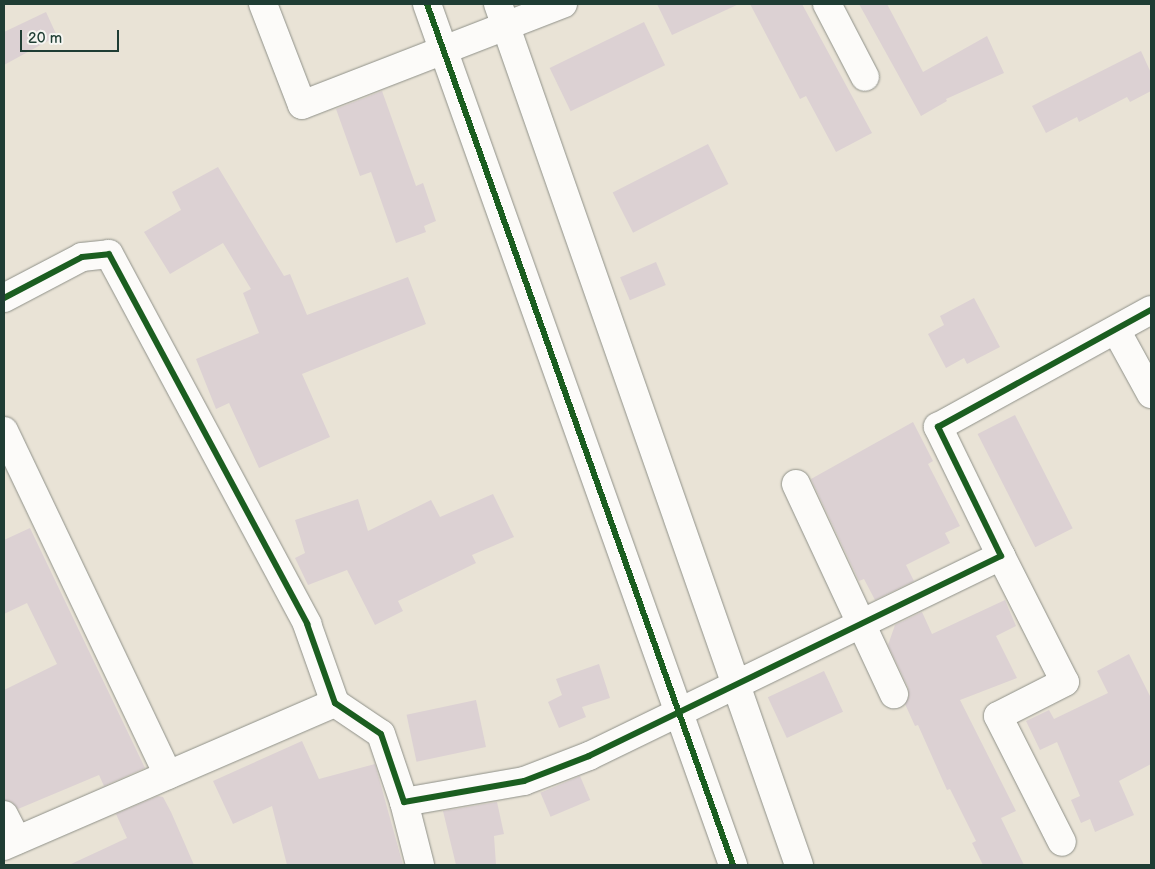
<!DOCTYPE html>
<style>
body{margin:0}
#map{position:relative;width:1155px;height:869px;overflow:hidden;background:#e9e3d6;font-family:"Balsamiq Sans",sans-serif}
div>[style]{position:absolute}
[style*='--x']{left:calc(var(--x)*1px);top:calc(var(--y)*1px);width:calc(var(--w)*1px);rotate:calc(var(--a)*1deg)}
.building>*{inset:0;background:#dcd1d3;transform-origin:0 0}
.roads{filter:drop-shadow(0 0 1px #8f9189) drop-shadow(0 0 1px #8f9189)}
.minor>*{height:28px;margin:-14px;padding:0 14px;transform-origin:14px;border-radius:14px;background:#fcfbf9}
.tertiary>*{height:28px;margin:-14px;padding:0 14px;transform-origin:14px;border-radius:14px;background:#fcfbf9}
.cycleway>*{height:6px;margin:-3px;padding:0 3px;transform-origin:3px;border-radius:3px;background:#1b5e20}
span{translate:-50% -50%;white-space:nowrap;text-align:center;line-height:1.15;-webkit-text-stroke:5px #f6f6f2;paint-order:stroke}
.frame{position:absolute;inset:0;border:5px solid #1f3d34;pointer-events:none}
.scale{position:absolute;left:20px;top:30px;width:99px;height:22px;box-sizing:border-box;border:2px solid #1f3d34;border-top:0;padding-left:6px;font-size:15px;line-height:18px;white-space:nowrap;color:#1f3d34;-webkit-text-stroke:4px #f6f6f2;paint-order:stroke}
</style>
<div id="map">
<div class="building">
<i style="clip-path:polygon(657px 4px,739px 4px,672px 35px)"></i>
<i style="clip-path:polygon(750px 4px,802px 4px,872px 133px,836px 152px,806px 96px,800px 99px)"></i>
<i style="clip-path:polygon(859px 4px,887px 4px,923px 72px,987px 36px,1004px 73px,946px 99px,947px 101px,921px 116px)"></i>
<i style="clip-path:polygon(46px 12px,57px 36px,4px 65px,4px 32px)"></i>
<i style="left:644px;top:22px;width:48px;height:105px;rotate:64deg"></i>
<i style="clip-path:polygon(1141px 51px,1151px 73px,1151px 91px,1130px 102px,1127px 97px,1079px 122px,1077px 117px,1046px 133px,1032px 106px)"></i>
<i style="clip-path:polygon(382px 91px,416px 186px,423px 183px,436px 221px,424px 226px,426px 232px,396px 243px,371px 172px,360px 176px,336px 109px)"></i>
<i style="left:708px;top:144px;width:45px;height:107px;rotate:63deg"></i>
<i style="clip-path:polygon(218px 167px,284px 276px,290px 274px,307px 315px,408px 277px,426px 324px,302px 374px,330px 437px,259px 468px,229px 403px,216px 409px,196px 359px,259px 333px,243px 293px,251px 289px,223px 243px,170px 274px,144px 232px,181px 210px,172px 192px)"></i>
<i style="left:656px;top:262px;width:25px;height:39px;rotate:67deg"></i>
<i style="clip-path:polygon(974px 298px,1000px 347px,967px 364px,964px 358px,946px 368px,928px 334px,944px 325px,940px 316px)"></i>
<i style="left:1015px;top:415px;width:127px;height:42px;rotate:63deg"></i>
<i style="clip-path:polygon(913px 422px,933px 461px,928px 464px,960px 526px,945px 533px,950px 543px,906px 565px,914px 581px,875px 600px,864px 579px,859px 581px,811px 479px)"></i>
<i style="clip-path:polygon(493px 494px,514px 537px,472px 555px,476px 563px,398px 601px,403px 611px,375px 625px,347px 570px,308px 585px,295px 558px,305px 553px,295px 520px,358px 499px,368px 531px,431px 500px,440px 517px)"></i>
<i style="clip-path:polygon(30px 528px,145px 768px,104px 786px,99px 775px,18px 809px,12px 802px,4px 800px,4px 690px,57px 664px,27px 603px,4px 614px,4px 540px)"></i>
<i style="clip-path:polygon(1005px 600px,1016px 626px,996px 636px,1017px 678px,960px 700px,1016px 811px,1001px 818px,1024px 865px,983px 865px,972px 843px,976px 841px,950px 789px,947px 790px,918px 725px,915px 726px,905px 704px,909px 696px,908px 687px,888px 645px,895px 625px,922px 612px,932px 634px)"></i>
<i style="clip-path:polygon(1129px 654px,1151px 698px,1151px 764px,1119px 781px,1134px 815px,1095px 832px,1090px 819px,1081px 823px,1071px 800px,1080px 796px,1057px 742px,1040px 750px,1026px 721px,1049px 710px,1054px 719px,1108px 693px,1097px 671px)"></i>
<i style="clip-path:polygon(599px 664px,610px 698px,582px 707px,586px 717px,559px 728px,548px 702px,562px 695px,556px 679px)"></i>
<i style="left:824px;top:671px;width:45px;height:62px;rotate:65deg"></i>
<i style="left:476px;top:700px;width:48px;height:71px;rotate:78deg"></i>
<i style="clip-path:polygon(302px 741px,319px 779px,375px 764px,403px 865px,287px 865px,272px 806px,233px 824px,213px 781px)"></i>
<i style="left:580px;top:776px;width:26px;height:43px;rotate:67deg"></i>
<i style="clip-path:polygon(158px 796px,163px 797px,171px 812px,194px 865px,69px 865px,127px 838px,116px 814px)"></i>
<i style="clip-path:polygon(497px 802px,504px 834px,494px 836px,496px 865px,456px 865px,443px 811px)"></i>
</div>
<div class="roads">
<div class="minor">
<i style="--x:263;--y:4;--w:108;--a:68.9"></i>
<i style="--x:302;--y:105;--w:280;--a:-21.2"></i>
<i style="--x:827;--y:4;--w:82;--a:62.5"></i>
<i style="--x:4;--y:298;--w:88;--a:-27.7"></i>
<i style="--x:82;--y:257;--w:27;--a:-6"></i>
<i style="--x:109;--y:254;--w:420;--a:61.8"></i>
<i style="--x:307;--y:624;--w:84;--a:70.5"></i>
<i style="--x:335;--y:703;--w:55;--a:34"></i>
<i style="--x:381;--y:734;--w:72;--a:71.3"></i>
<i style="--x:404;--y:802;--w:122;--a:-9.9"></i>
<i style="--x:524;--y:781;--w:70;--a:-21"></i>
<i style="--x:589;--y:756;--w:458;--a:-25.9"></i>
<i style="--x:1001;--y:556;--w:144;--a:-116"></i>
<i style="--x:938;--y:427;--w:243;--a:-28.8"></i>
<i style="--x:1116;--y:330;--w:73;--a:61.3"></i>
<i style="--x:4;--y:431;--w:381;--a:64.5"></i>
<i style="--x:796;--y:484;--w:232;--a:65"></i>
<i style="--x:1001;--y:556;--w:141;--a:63.1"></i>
<i style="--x:1065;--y:682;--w:75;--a:153.1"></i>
<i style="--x:998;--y:716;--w:141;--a:63.1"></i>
<i style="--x:404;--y:802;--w:65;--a:75.7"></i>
<i style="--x:4;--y:815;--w:28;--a:63"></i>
<i style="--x:4;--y:846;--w:361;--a:-23.4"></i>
</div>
<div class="tertiary">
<i style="--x:427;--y:4;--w:914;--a:70.43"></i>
<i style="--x:498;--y:4;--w:912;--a:70.73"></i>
</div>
</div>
<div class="cycleway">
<i style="--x:427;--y:4;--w:914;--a:70.43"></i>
<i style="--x:4;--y:298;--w:88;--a:-27.7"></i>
<i style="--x:82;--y:257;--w:27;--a:-6"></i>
<i style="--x:109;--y:254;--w:420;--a:61.8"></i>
<i style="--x:307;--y:624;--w:84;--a:70.5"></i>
<i style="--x:335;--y:703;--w:55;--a:34"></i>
<i style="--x:381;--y:734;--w:72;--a:71.3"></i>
<i style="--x:404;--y:802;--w:122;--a:-9.9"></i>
<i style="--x:524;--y:781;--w:70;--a:-21"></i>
<i style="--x:589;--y:756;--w:458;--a:-25.9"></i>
<i style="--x:1001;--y:556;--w:144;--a:-116"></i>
<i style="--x:938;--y:427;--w:243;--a:-28.8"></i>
</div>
<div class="frame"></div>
<div class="scale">20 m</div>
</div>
